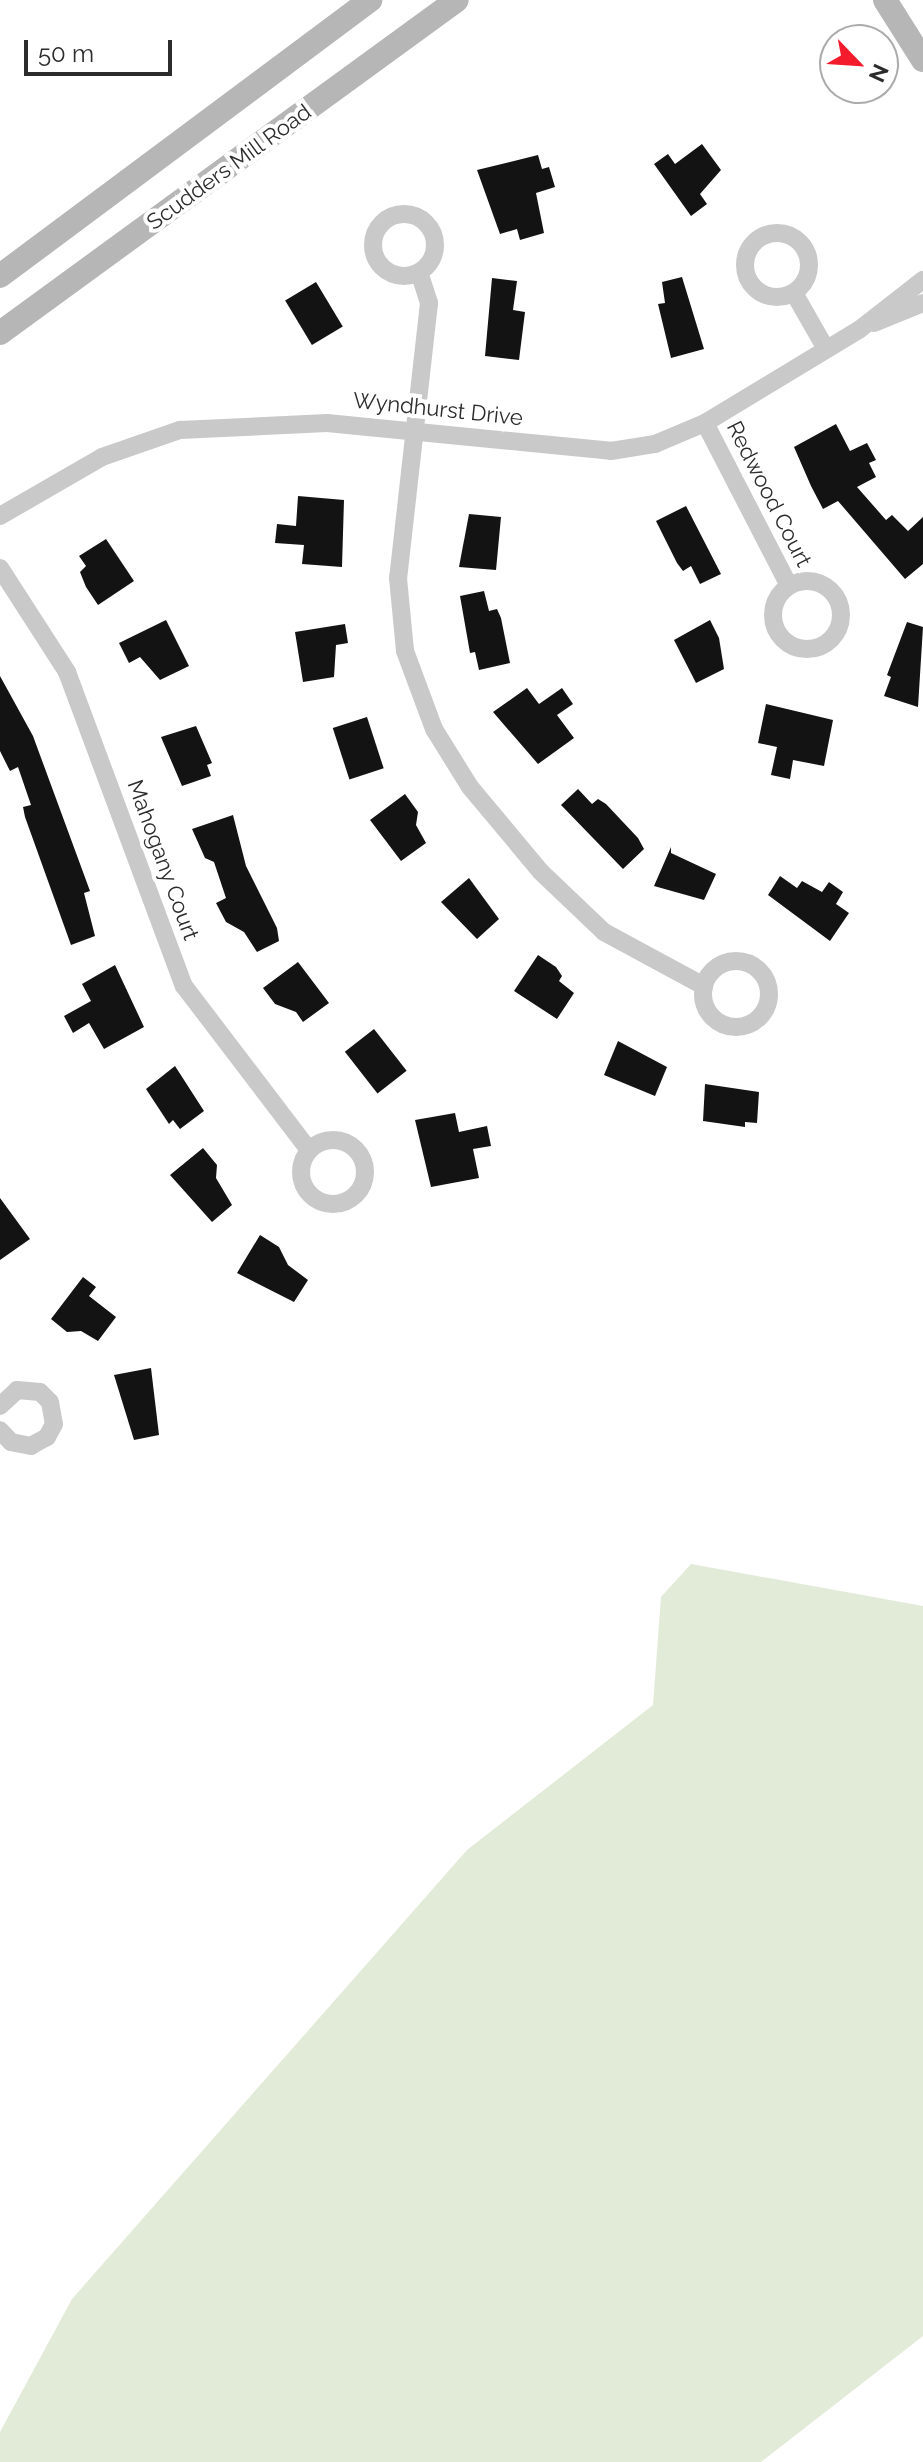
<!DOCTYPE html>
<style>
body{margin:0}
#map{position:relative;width:923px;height:2462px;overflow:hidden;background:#fff;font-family:Raleway,sans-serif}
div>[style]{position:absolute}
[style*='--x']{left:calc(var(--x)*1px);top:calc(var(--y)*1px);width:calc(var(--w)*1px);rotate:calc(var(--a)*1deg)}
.green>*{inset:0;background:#e2ebd7}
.building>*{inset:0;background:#131313;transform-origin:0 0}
.street>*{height:18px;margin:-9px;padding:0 9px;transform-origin:9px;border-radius:9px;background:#c9c9c9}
.street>.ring{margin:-9px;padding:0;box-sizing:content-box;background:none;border:18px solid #c9c9c9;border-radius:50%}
.secondary>*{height:24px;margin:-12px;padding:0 12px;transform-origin:12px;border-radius:12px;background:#b6b6b6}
span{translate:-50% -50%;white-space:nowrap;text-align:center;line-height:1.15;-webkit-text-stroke:8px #fff;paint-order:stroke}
.street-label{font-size:22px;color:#2c2c2c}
.north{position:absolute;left:819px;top:24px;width:80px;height:80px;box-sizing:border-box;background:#fff;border:2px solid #ababab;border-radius:50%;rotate:115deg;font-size:22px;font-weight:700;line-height:32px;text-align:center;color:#2c2c2c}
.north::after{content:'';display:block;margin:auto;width:28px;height:36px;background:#f41c2c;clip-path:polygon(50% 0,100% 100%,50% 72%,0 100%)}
.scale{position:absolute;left:24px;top:40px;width:148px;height:36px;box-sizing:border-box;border:4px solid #2c2c2c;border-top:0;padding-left:10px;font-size:24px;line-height:28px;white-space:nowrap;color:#2c2c2c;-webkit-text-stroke:6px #fff;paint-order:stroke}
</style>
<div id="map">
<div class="green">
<i style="clip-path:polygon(691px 1564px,923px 1606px,923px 2336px,761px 2462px,0 2462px,0 2432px,72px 2299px,467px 1850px,653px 1705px,661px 1597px)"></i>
</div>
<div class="building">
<i style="clip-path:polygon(702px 144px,721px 170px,700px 194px,707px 204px,691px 216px,654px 164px,668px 154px,675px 164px)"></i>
<i style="clip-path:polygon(538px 155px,542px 169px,549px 167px,555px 187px,536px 193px,544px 233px,520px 240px,517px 229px,500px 234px,477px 170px)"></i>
<i style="clip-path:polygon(682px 277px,704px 349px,671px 358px,658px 304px,665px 303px,662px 282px)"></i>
<i style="clip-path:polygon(492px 278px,517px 281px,513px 310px,525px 312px,519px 360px,485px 356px)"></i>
<i style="left:316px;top:282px;width:52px;height:36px;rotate:59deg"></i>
<i style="clip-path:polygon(836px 424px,850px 451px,867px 443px,876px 460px,869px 463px,876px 477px,857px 487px,886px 520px,892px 515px,908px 531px,923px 517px,923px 564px,905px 579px,838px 501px,823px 509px,811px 486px,794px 447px)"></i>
<i style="clip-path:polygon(298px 496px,344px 500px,342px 567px,302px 564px,304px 545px,275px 543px,277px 524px,296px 526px)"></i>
<i style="clip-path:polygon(686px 506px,721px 574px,700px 584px,691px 566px,683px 571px,677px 563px,656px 521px)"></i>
<i style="clip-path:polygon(469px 514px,501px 517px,496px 570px,459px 567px)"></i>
<i style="clip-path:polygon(106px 539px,134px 581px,98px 605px,86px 587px,80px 572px,86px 566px,79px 556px)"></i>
<i style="clip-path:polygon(484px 591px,489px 611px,497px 609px,501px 618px,510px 663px,479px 670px,475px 652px,470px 653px,460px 596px)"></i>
<i style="clip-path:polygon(166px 620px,189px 666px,160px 680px,140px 657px,129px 663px,119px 643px)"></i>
<i style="clip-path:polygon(710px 620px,719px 638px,724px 669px,696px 683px,674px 640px)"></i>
<i style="clip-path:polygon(907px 622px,923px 627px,918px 707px,884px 696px,891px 677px,887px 675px)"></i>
<i style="clip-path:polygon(345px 624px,348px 643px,336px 645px,334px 677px,303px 682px,295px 632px)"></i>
<i style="clip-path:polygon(0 676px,33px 736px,90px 891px,84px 893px,95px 936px,71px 945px,25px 817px,23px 807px,31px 805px,18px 767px,10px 771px,0 751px)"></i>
<i style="clip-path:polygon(527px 688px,539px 704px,562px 688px,573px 704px,557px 715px,574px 738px,538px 764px,493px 712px)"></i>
<i style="clip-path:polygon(766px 704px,833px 720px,824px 766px,793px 760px,790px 779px,771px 775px,777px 747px,758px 743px)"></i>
<i style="left:367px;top:717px;width:54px;height:36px;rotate:72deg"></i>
<i style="clip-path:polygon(196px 726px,212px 763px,207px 765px,211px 776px,182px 786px,161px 737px)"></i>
<i style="clip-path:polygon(578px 789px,592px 804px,598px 799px,606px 804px,638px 838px,644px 849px,623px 869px,561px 805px)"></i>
<i style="clip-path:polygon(405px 794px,418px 812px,416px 825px,426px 843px,401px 861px,370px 820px)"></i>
<i style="clip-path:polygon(233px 815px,246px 866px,277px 928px,279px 941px,257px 952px,244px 932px,226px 922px,216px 903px,226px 898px,214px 862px,205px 858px,192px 829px)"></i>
<i style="clip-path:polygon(671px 847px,671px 853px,716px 874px,704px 900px,654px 886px)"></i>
<i style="clip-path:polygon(780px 876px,797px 888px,802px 881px,822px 892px,829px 882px,843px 892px,836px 904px,849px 913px,830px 941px,768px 895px)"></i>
<i style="clip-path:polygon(469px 878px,499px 919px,477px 939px,441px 902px)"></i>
<i style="clip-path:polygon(538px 955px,556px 967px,562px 976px,559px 981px,574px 993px,557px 1019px,514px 991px)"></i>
<i style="clip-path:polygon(298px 962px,329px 1003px,303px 1022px,296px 1012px,275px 1004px,263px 988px)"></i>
<i style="clip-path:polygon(115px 965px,144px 1027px,104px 1049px,89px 1023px,73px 1033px,64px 1016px,91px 1001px,82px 984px)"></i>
<i style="left:374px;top:1029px;width:53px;height:37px;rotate:52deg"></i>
<i style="clip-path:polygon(618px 1041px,667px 1067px,655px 1096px,604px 1075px)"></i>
<i style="clip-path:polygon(175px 1066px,204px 1111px,180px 1129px,173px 1120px,169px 1124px,146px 1089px)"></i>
<i style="clip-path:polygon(705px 1084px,759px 1092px,757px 1123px,745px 1122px,745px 1127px,703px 1121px)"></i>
<i style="clip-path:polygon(455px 1113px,459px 1132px,487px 1126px,491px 1146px,473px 1149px,479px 1178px,431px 1187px,415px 1120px)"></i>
<i style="clip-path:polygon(203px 1148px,217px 1165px,216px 1178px,232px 1205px,212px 1222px,170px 1175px)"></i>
<i style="clip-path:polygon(0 1198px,30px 1239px,0 1260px)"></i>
<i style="clip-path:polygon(260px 1235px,279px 1247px,288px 1265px,308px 1280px,294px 1302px,237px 1273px)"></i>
<i style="clip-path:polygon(83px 1277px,96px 1287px,89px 1296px,116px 1317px,98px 1341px,81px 1331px,67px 1332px,51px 1319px)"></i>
<i style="clip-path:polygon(151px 1368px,159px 1435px,134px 1440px,114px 1375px)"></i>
</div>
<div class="street">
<i class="ring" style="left:373px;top:214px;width:44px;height:44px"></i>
<i class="ring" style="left:745px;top:233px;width:46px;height:46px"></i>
<i style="--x:419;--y:272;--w:33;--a:72"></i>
<i style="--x:429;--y:303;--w:277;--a:96.4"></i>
<i style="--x:398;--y:578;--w:73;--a:84.5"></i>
<i style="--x:405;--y:651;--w:83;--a:69.6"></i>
<i style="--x:434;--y:729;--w:68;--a:58.2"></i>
<i style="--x:470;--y:787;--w:111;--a:50.1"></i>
<i style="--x:541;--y:872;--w:87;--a:43.6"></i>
<i style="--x:604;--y:932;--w:114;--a:28.4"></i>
<i style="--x:794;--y:293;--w:64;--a:60.3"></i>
<i style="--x:874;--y:323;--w:53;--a:-22.2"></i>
<i style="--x:705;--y:423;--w:183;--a:62.7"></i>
<i style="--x:0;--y:516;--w:118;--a:-30"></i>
<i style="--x:102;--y:457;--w:83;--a:-19.1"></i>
<i style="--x:180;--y:430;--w:147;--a:-2.7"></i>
<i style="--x:327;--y:423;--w:285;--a:5.6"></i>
<i style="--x:611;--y:451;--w:45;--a:-9"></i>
<i style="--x:655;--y:444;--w:54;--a:-22.8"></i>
<i style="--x:705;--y:423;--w:181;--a:-31.2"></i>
<i style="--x:860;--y:329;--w:80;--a:-37.9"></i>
<i style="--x:0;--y:568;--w:124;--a:57.2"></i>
<i style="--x:67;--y:672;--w:335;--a:69.6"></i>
<i style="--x:184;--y:986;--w:206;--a:52.7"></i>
<i class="ring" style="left:773px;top:581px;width:50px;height:50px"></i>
<i class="ring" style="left:703px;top:961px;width:48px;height:48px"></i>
<i class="ring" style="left:301px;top:1140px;width:46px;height:46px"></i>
<i style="--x:0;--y:1406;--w:23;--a:-43"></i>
<i style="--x:17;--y:1390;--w:23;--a:5"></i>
<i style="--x:40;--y:1392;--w:14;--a:45"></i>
<i style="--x:50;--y:1402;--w:22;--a:80"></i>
<i style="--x:54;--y:1424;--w:15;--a:118"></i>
<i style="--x:47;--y:1437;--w:18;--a:151"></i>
<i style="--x:31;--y:1446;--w:20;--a:-169"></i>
<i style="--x:11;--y:1442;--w:16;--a:-133"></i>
</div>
<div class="secondary">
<i style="--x:885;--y:0;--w:71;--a:57.7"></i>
<i style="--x:0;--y:276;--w:462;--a:-36.7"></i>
<i style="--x:0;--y:333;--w:565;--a:-36.08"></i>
</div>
<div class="street-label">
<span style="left:229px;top:167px;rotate:-36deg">Scudders Mill Road</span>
<span style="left:438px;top:409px;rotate:6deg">Wyndhurst Drive</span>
<span style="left:769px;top:494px;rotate:63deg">Redwood Court</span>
<span style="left:163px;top:860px;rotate:70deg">Mahogany Court</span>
</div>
<div class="north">N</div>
<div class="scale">50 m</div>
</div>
